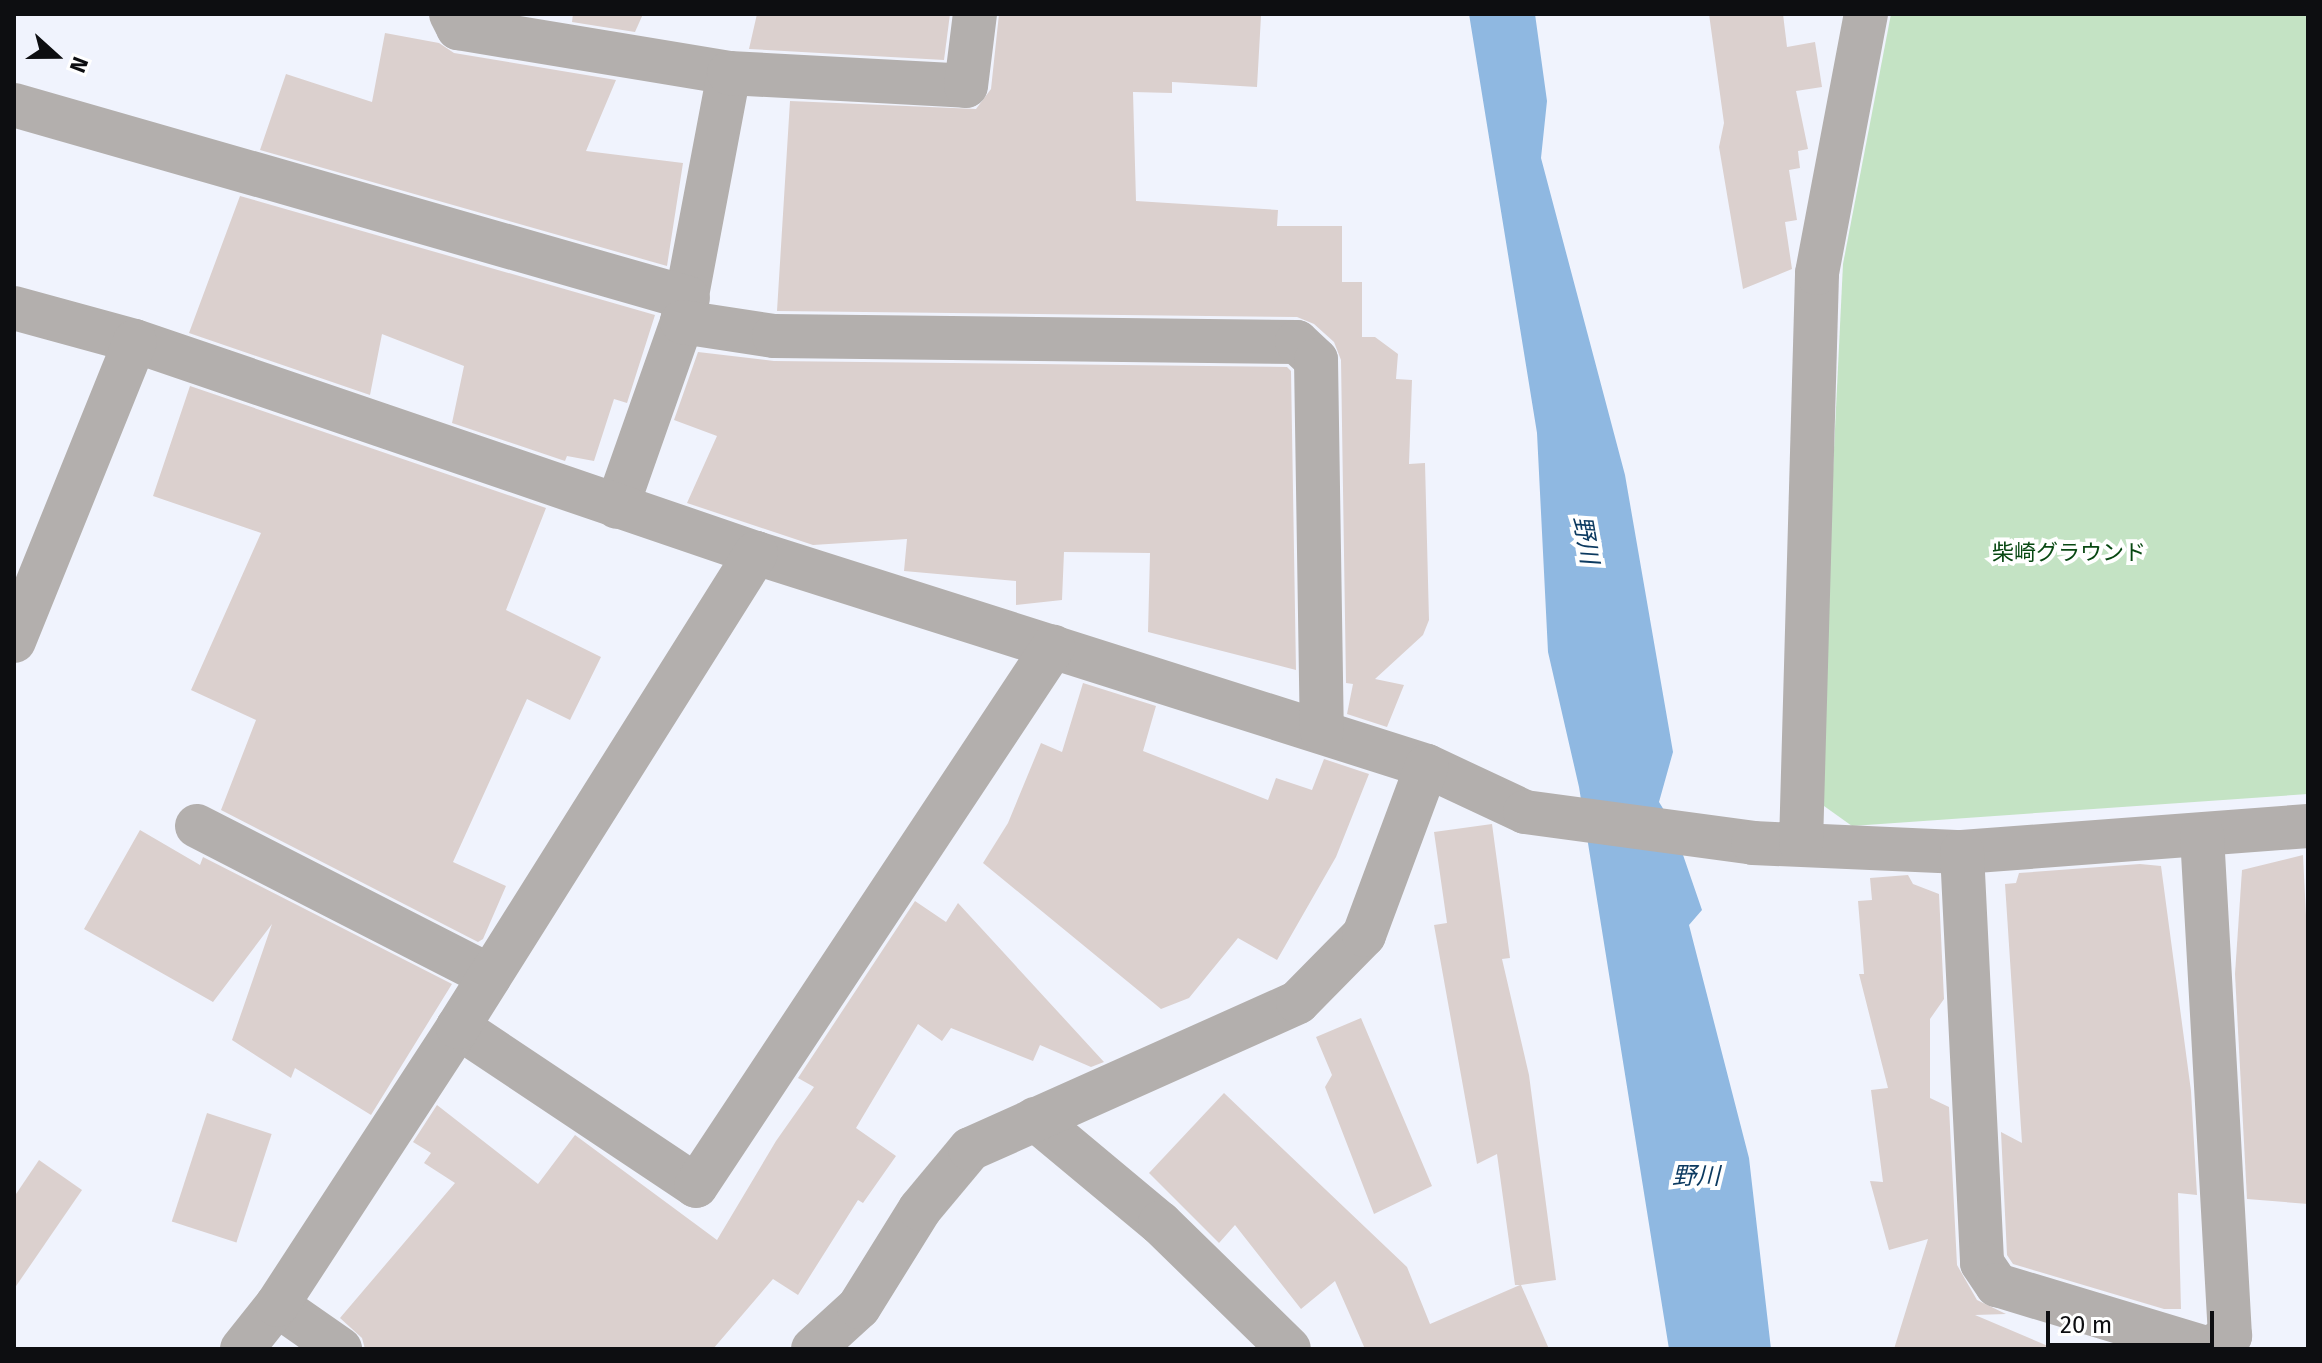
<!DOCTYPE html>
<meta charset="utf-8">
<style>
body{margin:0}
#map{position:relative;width:2322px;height:1363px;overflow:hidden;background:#f0f3fd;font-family:"Fira Sans","Noto Sans JP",sans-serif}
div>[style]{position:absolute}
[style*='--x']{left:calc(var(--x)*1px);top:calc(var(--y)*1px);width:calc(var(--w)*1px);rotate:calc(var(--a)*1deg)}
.green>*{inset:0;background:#c4e3c4}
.water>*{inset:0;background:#8fb8e1}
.building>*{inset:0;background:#dbd0ce;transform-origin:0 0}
.minor>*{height:44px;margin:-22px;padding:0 22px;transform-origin:22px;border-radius:22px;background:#b3afad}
span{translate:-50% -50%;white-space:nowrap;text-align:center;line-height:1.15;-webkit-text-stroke:8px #fff;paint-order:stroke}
.park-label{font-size:22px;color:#084812}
.water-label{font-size:24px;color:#0c3a60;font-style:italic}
.frame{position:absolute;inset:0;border:16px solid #0d0e11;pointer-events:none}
.north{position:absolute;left:16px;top:16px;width:80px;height:80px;-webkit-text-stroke:6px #fff;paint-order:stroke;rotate:111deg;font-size:22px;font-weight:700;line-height:32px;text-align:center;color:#0d0e11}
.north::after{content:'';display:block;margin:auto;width:28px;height:36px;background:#0d0e11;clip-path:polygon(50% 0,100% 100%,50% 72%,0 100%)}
.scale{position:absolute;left:2046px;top:1311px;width:168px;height:36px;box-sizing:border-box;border:4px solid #0d0e11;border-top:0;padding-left:10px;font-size:24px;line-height:28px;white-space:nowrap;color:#0d0e11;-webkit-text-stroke:6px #fff;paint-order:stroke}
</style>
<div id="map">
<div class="green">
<i style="clip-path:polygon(1891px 14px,2308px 14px,2308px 794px,1852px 826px,1817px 801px,1843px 264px)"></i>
</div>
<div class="water">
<i style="clip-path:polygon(1469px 14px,1535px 14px,1547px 101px,1541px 158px,1625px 475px,1673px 752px,1659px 802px,1672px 823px,1702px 910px,1689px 925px,1749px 1158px,1771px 1349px,1669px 1349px,1579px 787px,1548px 652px,1537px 433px)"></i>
</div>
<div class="building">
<i style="clip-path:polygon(573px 14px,643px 14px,635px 32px,572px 22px)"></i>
<i style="clip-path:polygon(757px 14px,950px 14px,944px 60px,749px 49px)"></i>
<i style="clip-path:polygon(999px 14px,1261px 16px,1257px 87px,1172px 82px,1172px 93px,1133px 92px,1136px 201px,1278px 210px,1277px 226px,1342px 226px,1342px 282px,1362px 282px,1362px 337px,1375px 337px,1398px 354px,1396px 379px,1412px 380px,1409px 464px,1425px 463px,1429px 620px,1423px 635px,1375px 679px,1404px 685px,1387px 727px,1347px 714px,1353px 684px,1346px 683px,1341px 360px,1334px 342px,1314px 324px,1297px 317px,777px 311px,790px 101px,976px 109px,991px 89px)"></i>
<i style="clip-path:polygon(1709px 14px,1783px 14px,1787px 47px,1815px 42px,1822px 87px,1796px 91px,1808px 149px,1798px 151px,1800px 168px,1789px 170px,1797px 220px,1785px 222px,1792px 269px,1743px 289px,1719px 147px,1724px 123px)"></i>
<i style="clip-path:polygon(385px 33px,439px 43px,454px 53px,616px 80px,586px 151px,683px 163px,667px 266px,260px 150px,286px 74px,372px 102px)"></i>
<i style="clip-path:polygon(240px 196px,655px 315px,627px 403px,614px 399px,594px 461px,567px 456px,565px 461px,452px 423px,464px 366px,382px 334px,370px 395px,189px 333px)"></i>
<i style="clip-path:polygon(698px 352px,774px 361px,1287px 367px,1291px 371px,1296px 670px,1148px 632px,1150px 553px,1064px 552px,1062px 600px,1016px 605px,1016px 581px,904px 571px,907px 539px,813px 545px,687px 503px,717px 436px,674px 420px)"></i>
<i style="clip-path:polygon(190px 386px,546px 508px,506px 610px,601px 657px,570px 720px,527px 699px,453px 862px,506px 886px,483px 939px,478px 942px,221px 810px,256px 720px,191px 690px,261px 533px,153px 496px)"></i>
<i style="clip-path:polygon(1083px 683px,1156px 706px,1143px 751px,1268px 800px,1276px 778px,1312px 790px,1324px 759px,1369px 774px,1336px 857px,1277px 960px,1238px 938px,1189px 998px,1161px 1009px,983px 863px,1008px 823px,1041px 743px,1062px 752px)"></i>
<i style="clip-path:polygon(1492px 824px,1510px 958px,1502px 959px,1529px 1075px,1556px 1280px,1521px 1285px,1549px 1349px,1365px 1349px,1335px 1281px,1301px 1309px,1235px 1225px,1219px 1243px,1149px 1173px,1224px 1093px,1407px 1267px,1430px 1324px,1520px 1285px,1515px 1285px,1497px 1154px,1477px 1164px,1434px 925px,1447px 923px,1434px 832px)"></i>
<i style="clip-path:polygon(140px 830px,200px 865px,203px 857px,452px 984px,371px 1115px,295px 1068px,291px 1078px,232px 1040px,272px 924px,213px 1002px,84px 929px)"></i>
<i style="clip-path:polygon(2303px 855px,2308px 956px,2308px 1204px,2247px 1199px,2235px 974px,2242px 870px)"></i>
<i style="clip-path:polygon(2140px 864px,2161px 866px,2191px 1091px,2197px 1195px,2178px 1193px,2181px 1309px,2164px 1309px,2013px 1264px,2007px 1255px,2001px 1132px,2022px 1143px,2005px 884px,2016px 883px,2019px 873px)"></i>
<i style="clip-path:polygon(1908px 875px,1913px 884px,1939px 894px,1944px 999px,1930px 1019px,1930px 1098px,1949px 1107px,1957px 1265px,1977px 1300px,2006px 1314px,1975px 1315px,2055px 1349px,1894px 1349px,1928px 1239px,1889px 1250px,1870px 1181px,1883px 1182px,1871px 1090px,1888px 1088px,1859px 974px,1864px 974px,1858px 901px,1872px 900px,1870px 878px)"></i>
<i style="clip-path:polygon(915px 901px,946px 922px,958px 903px,1104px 1062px,1091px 1067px,1040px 1045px,1033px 1061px,951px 1028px,942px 1041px,918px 1024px,856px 1128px,896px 1156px,863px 1203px,858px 1200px,798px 1295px,773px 1279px,713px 1349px,365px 1349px,362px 1338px,340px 1318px,455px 1183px,424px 1163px,431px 1153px,413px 1142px,437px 1105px,538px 1184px,575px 1135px,717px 1240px,776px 1141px,814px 1087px,798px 1078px)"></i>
<i style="clip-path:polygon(1361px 1018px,1432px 1186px,1374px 1214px,1325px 1087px,1332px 1075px,1316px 1037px)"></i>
<i style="left:207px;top:1113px;width:68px;height:114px;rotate:18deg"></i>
<i style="clip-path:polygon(39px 1160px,82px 1190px,14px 1289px,14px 1197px)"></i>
</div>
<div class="minor">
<i style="--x:451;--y:14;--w:16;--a:63"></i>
<i style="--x:458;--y:28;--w:275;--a:9.4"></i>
<i style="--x:729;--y:73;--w:253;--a:100.7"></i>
<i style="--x:682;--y:322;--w:196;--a:109.4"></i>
<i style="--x:729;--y:73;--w:237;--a:3.1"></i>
<i style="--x:966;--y:86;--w:73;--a:-82.9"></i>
<i style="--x:14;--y:105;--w:701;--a:15.98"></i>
<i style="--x:14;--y:308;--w:125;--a:15.3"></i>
<i style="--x:135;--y:341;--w:656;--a:18.85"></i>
<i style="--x:756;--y:553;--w:704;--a:17.61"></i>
<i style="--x:1427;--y:766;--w:108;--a:25.1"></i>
<i style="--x:1525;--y:812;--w:230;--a:7.7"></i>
<i style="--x:1753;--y:843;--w:209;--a:2.5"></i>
<i style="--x:1962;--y:852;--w:347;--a:-4.3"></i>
<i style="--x:682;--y:322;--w:93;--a:8.7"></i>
<i style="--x:774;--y:336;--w:523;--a:0.66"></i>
<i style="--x:1297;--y:342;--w:26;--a:43"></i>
<i style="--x:1316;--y:360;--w:371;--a:89.1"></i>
<i style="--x:14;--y:641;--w:323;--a:-68"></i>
<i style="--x:197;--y:826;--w:329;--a:27.1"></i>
<i style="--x:1801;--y:844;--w:571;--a:-88.39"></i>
<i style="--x:1817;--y:273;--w:264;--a:-79.3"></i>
<i style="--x:1962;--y:852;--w:411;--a:87.2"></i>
<i style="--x:1982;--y:1263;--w:27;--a:56"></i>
<i style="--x:1997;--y:1285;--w:221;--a:16.8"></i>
<i style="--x:2209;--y:1349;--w:25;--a:-32"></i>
<i style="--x:2230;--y:1336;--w:502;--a:-93.2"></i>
<i style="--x:458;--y:1027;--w:286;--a:33.7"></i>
<i style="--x:696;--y:1186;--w:647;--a:-56.48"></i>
<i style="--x:1035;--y:1119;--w:163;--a:39.8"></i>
<i style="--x:1160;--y:1223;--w:180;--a:44.3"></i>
<i style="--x:277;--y:1305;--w:77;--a:34.9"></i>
<i style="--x:242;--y:1349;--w:56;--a:-51.5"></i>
<i style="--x:277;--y:1305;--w:332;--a:-56.9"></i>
<i style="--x:458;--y:1027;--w:560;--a:-57.84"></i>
<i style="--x:813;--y:1349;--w:62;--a:-42.4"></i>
<i style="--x:859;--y:1307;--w:115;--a:-58.1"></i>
<i style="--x:920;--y:1209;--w:78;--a:-50.2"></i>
<i style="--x:970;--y:1149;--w:359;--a:-24.1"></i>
<i style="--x:1298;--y:1002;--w:94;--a:-45.4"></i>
<i style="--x:1364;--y:935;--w:180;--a:-69.6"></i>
</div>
<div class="park-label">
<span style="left:2069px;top:553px">柴崎グラウンド</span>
</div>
<div class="water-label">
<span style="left:1585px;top:540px;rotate:80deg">野川</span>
<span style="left:1696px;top:1177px">野川</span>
</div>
<div class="frame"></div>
<div class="north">N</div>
<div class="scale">20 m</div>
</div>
